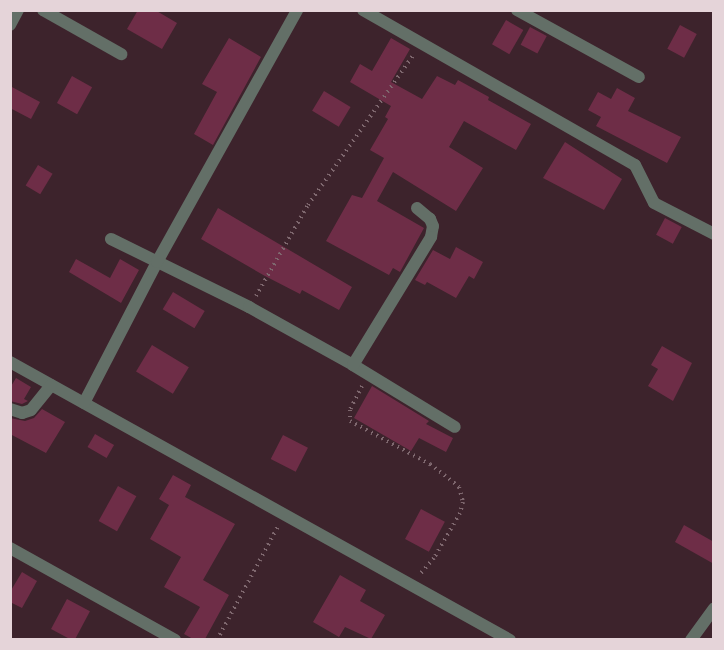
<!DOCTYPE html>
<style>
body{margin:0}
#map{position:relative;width:724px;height:650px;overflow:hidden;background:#3d232c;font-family:Commissioner,sans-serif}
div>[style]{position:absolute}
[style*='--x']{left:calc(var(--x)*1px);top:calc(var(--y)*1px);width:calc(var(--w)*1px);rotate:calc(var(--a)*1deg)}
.building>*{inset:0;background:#6e2d47;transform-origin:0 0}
.path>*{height:4px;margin-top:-2px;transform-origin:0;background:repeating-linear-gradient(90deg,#7f686f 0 1.5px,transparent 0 6px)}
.minor>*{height:12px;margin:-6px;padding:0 6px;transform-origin:6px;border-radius:6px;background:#636f67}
span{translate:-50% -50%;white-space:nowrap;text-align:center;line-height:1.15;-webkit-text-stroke:4.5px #1c1115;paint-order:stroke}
.frame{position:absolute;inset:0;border:12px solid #e5d4d9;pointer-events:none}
</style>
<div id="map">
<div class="building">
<i style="clip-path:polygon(138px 10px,155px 10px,177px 23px,162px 49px,127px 29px)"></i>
<i style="left:506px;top:20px;width:20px;height:28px;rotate:30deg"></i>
<i style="left:680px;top:25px;width:19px;height:27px;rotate:28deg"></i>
<i style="left:530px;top:27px;width:19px;height:20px;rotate:28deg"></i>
<i style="clip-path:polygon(229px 38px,261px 57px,213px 145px,194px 134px,217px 92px,202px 84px)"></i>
<i style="clip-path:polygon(391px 38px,410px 49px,391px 82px,422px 99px,437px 76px,455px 85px,458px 80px,489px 97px,488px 100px,531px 124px,516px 150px,464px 121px,449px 147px,483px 168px,456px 211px,393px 172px,377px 201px,424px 228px,400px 272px,393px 268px,389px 275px,326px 241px,352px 195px,362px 198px,384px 158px,370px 150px,388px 119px,385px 117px,391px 106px,350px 82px,360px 64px,372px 71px)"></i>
<i style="left:72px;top:76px;width:23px;height:31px;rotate:29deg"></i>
<i style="clip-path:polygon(10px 86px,40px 102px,31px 119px,10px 108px)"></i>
<i style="clip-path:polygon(617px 88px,635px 98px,628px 111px,681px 137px,667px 163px,596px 126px,601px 117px,588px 110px,598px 92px,611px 99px)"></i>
<i style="left:324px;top:91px;width:31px;height:23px;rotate:31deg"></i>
<i style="clip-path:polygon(565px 142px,622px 179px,604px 210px,543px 178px)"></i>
<i style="left:38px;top:165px;width:17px;height:24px;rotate:31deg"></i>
<i style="clip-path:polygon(218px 208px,352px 287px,339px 310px,302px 290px,300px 294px,265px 276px,201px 239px)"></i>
<i style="left:665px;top:218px;width:19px;height:19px;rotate:28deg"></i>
<i style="clip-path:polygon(456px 247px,483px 262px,474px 279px,469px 276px,456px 298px,427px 282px,425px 285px,415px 280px,433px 250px,450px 259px)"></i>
<i style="clip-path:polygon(76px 259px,110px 278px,120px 259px,139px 270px,121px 303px,69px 272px)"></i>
<i style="left:173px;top:292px;width:37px;height:20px;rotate:31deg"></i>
<i style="left:152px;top:345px;width:43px;height:31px;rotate:31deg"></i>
<i style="clip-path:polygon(662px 346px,692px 363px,673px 401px,648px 386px,658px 369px,651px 365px)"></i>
<i style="clip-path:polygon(16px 378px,31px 387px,24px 399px,28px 401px,22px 404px,10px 401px,10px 388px)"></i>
<i style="clip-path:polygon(372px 386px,429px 421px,426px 424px,453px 438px,446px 452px,419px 438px,411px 451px,354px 418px)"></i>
<i style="clip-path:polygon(42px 409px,65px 422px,46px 453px,10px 434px,10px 418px,25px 421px,34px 418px)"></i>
<i style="left:95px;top:434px;width:22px;height:15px;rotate:30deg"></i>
<i style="left:283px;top:435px;width:28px;height:27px;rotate:27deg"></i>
<i style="clip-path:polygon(173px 475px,191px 485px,185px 497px,235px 524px,203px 580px,229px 595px,205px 639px,193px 639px,184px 634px,200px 607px,164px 587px,181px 557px,150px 539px,169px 505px,159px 499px)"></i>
<i style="left:118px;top:486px;width:21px;height:40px;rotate:29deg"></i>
<i style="left:421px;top:509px;width:27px;height:34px;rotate:28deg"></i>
<i style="clip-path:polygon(684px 525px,714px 542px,714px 564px,675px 542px)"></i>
<i style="clip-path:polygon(22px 572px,37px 581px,22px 608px,10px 602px,10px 592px)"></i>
<i style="clip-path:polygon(340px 575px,366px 590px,360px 601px,385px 615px,371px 639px,345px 627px,339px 637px,313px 622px)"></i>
<i style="left:67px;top:599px;width:26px;height:34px;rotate:28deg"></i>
</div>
<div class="path">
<i style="--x:256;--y:296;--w:105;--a:-60.3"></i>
<i style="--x:308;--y:205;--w:184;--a:-54.9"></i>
<i style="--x:362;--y:386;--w:27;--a:117"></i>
<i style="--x:350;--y:410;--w:11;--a:90"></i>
<i style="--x:350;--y:421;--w:91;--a:28.3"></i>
<i style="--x:430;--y:464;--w:37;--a:38"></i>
<i style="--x:459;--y:487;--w:16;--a:75"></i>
<i style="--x:463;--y:502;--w:11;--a:105"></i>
<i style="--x:460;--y:513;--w:52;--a:120"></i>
<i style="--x:434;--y:558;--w:20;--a:131"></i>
<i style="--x:217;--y:640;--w:129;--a:-61.8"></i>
</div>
<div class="minor">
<i style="--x:43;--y:10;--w:90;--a:29.4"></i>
<i style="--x:363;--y:10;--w:313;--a:29.7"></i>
<i style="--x:635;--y:165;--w:42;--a:63.4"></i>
<i style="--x:654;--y:203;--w:68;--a:27.3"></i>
<i style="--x:517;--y:10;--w:139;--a:28.8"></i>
<i style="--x:10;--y:25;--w:17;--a:-62"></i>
<i style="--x:111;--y:239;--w:154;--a:26.2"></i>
<i style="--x:249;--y:307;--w:119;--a:29.1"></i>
<i style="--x:353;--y:365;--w:119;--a:31.3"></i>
<i style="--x:10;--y:362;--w:572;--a:29.07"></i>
<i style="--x:353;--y:365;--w:150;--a:-58.6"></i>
<i style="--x:431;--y:237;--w:11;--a:-80"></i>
<i style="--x:433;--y:226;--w:8;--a:-113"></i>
<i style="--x:430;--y:219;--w:17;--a:-140"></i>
<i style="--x:84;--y:403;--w:159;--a:-62.6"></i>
<i style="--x:157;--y:262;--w:288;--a:-60.9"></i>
<i style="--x:10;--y:409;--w:13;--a:18"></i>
<i style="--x:22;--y:413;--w:9;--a:-18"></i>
<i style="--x:31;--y:410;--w:32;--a:-51"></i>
<i style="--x:10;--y:548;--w:189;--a:29.1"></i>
<i style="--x:691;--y:640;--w:39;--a:-54"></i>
</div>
<div class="frame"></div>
</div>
